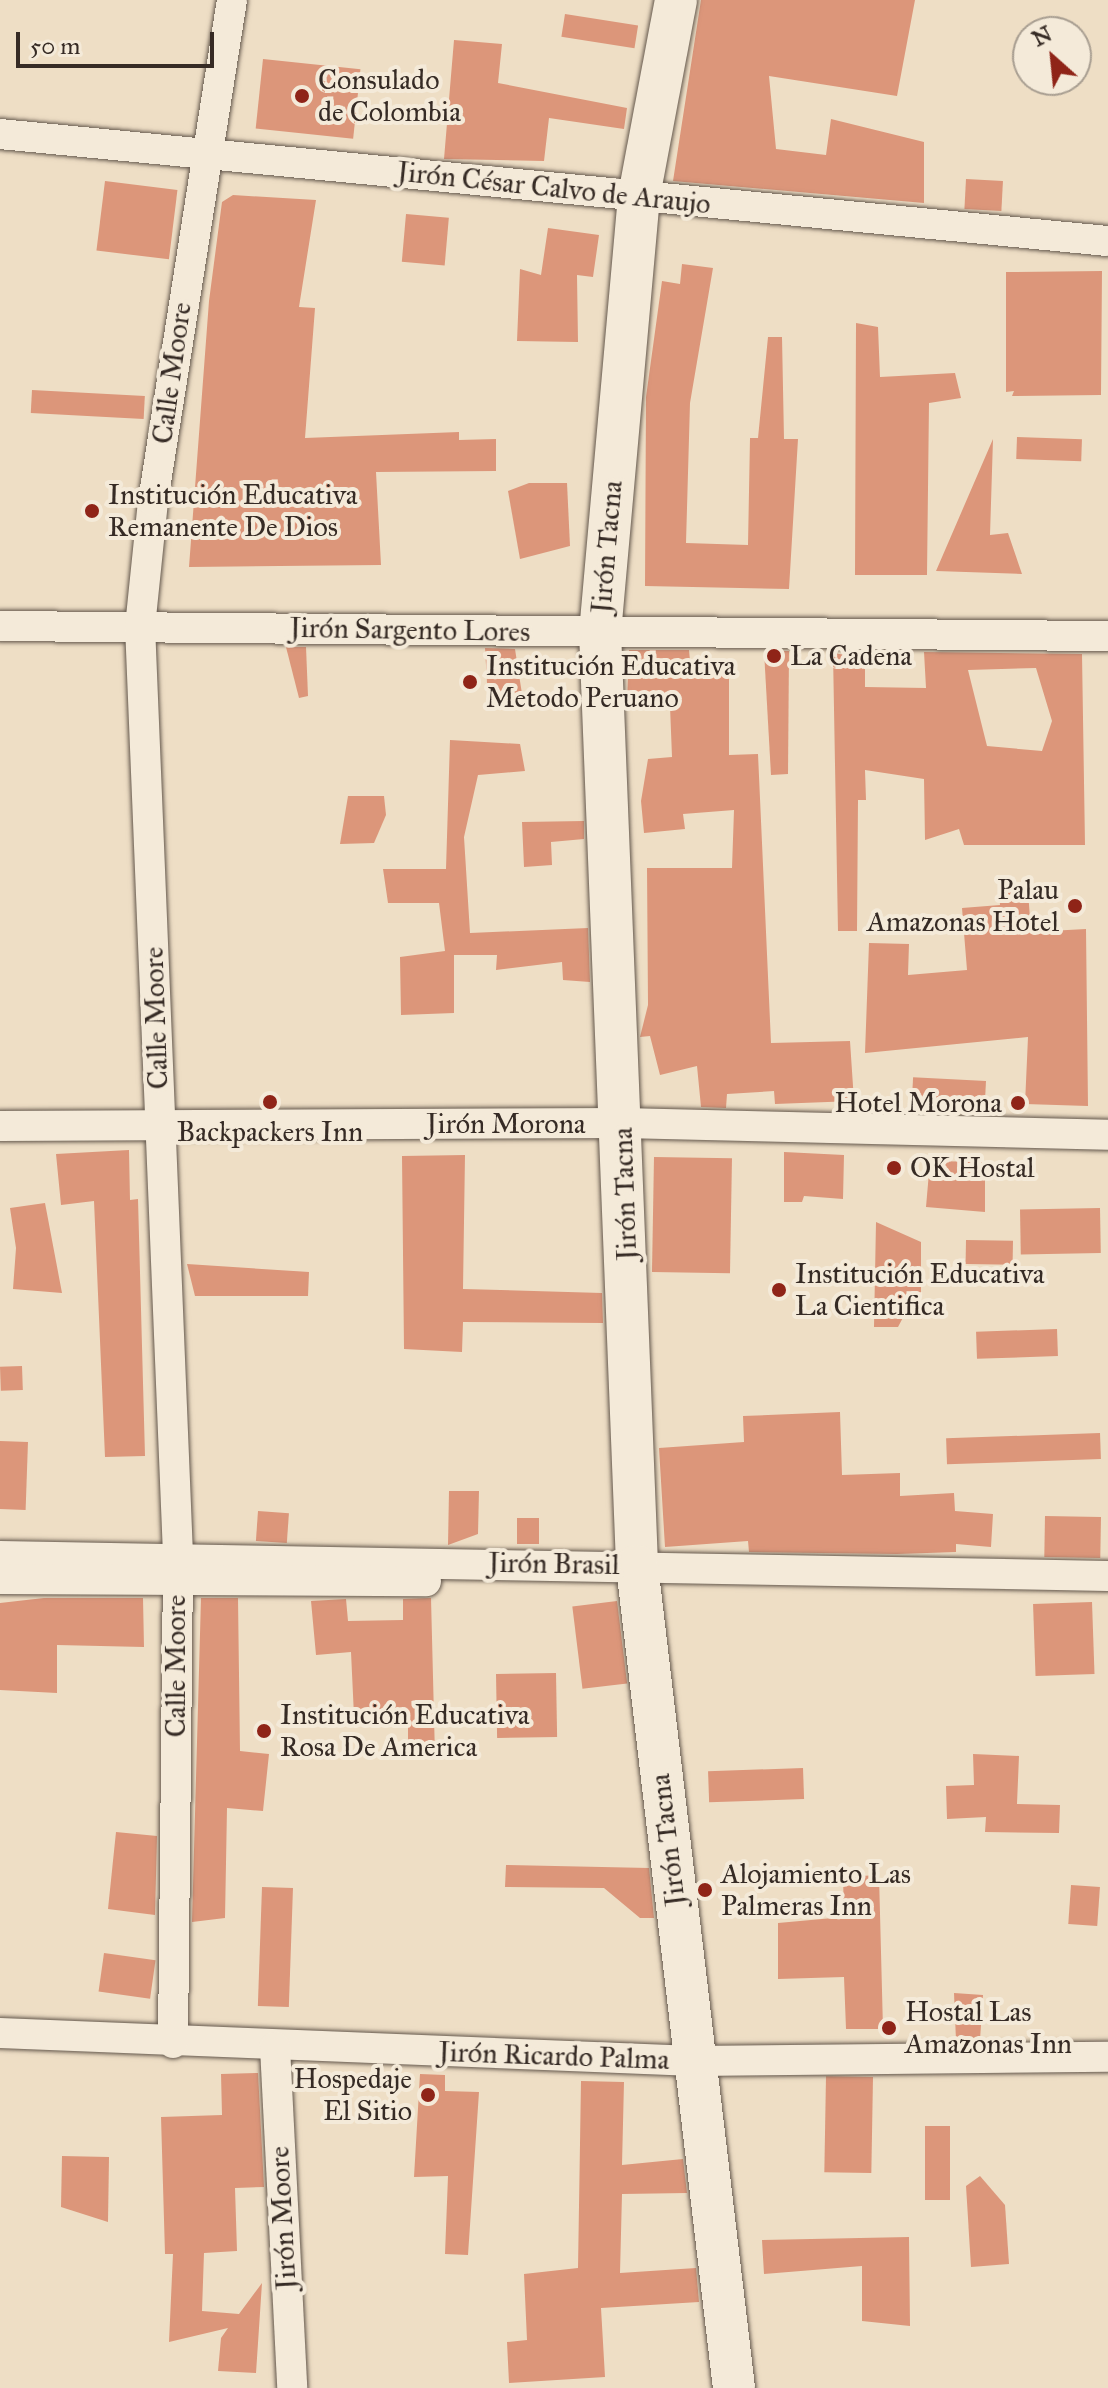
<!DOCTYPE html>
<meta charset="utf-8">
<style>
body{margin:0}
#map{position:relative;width:1108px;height:2388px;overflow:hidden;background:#eedec5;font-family:"IM FELL Great Primer",serif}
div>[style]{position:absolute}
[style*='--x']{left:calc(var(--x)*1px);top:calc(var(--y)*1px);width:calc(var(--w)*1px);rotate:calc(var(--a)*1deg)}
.building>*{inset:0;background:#dc967a;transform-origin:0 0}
.roads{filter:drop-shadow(0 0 2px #64584d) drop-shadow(0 0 2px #64584d)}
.street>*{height:30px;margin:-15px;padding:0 15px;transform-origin:15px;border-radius:15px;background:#f4ead9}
.secondary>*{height:42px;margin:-21px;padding:0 21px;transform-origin:21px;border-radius:21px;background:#f4ead9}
.dots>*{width:22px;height:22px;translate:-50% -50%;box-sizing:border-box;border:4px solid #f4ead9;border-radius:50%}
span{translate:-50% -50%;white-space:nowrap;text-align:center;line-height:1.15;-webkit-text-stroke:8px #f4ead9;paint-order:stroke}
.poi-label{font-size:28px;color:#362b25}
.left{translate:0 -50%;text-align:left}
.right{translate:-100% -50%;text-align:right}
.street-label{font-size:28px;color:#362b25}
.north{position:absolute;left:1012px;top:16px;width:80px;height:80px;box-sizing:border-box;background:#f4ead9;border:2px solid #a89e91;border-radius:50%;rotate:333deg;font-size:22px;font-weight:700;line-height:32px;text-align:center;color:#362b25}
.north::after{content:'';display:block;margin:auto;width:28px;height:36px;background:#8f2418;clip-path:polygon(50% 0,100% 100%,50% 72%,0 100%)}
.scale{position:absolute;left:16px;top:32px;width:198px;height:36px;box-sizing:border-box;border:4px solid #362b25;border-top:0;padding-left:10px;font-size:24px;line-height:28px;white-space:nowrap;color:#362b25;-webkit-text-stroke:6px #f4ead9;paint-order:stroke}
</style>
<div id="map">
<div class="building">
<i style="clip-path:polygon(701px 0,915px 0,897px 96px,769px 76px,776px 149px,826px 155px,831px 119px,924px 142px,924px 203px,673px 181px)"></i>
<i style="left:565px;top:14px;width:74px;height:23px;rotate:9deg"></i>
<i style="clip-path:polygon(454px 40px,502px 44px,498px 83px,627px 108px,624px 129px,549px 118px,544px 161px,444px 159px)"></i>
<i style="left:263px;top:59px;width:98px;height:70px;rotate:6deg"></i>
<i style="left:966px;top:179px;width:37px;height:30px;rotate:3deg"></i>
<i style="left:105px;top:181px;width:73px;height:70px;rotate:7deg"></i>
<i style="clip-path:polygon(233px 195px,316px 200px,299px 307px,315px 308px,305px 438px,459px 432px,459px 440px,496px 439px,496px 471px,376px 472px,381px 565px,189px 567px,209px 301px,222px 202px)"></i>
<i style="left:406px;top:214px;width:43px;height:48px;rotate:5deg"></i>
<i style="clip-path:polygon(548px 228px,599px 235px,593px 277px,577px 275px,578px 342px,517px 341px,520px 269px,541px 275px)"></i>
<i style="clip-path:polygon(682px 264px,713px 268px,690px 403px,686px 543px,748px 545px,750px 438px,758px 438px,768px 337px,782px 337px,784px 439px,798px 439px,789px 589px,645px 586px,646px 397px,662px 281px,680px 284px)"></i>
<i style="clip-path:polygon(1102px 271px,1101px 395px,1012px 396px,1014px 391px,1006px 392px,1006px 272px)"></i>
<i style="clip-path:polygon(856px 323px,878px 327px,880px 377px,955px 373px,961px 398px,929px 403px,927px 575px,855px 575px)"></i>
<i style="left:32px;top:390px;width:113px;height:23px;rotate:3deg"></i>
<i style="left:1017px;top:437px;width:65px;height:22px;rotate:2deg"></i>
<i style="clip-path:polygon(993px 439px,990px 535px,1008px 533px,1022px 574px,936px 571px)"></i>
<i style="clip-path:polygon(529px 483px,567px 483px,570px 546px,520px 559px,508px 491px)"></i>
<i style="clip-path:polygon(286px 647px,306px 647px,308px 696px,299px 698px)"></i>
<i style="clip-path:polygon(485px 648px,515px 649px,522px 694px,488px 700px)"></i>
<i style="clip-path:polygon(629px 650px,689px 650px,690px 661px,729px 661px,729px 755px,758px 754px,771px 1043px,850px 1041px,854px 1101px,775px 1104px,774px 1091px,727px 1094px,726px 1108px,701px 1107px,697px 1066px,660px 1075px,650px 1036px,640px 1037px,648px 1005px,647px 868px,732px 868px,734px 810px,683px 814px,685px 829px,644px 833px,641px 801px,648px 759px,672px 757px,670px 706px,627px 702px)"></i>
<i style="clip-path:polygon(764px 651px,789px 651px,788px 774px,771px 775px)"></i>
<i style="clip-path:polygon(evenodd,924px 652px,1082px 654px,1085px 845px,964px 845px,959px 829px,925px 840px,924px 779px,865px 770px,866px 800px,858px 800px,857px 931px,838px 931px,833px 653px,865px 658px,865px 687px,926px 688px,924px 652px,1036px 668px,1052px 721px,1042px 751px,987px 746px,968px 670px,1036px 668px)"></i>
<i style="clip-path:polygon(450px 740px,520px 744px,525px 771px,478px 775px,464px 837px,470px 933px,588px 928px,590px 982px,563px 980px,562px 962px,496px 970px,497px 955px,454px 955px,454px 1013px,401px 1015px,400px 957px,445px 951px,439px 903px,388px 903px,383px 869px,446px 869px)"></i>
<i style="clip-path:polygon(348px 796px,384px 796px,386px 815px,374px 843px,340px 844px)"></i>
<i style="clip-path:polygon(584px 821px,584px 839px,551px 842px,552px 865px,524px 867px,522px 822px)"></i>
<i style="clip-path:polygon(1028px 891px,1031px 932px,1086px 929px,1088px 1106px,1025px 1104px,1028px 1037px,865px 1053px,869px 943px,909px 944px,908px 975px,967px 970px,962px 908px,1000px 905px,999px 893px)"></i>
<i style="left:986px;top:1081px;width:22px;height:73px;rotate:93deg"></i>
<i style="clip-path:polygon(129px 1150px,130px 1200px,138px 1199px,145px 1456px,105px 1457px,94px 1201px,61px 1205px,56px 1154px)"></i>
<i style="clip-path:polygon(784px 1152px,844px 1155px,843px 1199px,804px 1196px,802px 1202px,784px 1202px)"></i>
<i style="clip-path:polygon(465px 1155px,463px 1289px,602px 1293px,603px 1323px,463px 1322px,462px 1352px,404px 1349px,402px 1156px)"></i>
<i style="left:654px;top:1157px;width:78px;height:115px;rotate:1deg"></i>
<i style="clip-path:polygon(930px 1161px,985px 1162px,985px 1212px,926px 1207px)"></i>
<i style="clip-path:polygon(45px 1203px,62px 1293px,13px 1289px,16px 1248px,10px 1208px)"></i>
<i style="left:1100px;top:1208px;width:45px;height:80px;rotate:89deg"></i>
<i style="clip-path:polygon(876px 1222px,921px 1242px,921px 1313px,907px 1310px,898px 1327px,874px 1327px)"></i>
<i style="left:966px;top:1240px;width:47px;height:24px;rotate:1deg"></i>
<i style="clip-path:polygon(187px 1264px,309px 1272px,308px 1296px,195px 1296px)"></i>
<i style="left:1057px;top:1329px;width:27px;height:81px;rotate:88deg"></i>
<i style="left:22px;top:1366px;width:24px;height:22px;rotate:88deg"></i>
<i style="clip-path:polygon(840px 1412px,842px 1475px,900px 1473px,900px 1496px,954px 1493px,955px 1511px,993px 1514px,991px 1547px,956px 1544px,956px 1552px,897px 1554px,749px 1552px,748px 1541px,665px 1547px,659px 1448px,744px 1442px,743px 1416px)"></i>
<i style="left:1100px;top:1433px;width:26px;height:154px;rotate:88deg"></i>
<i style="left:0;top:1441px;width:28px;height:68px;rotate:2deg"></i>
<i style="clip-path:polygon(449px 1491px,479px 1491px,478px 1534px,448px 1545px)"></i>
<i style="left:258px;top:1511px;width:31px;height:30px;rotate:4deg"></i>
<i style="left:1045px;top:1516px;width:56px;height:41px;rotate:1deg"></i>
<i style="left:517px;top:1518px;width:22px;height:26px"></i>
<i style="clip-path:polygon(44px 1598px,143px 1598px,144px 1647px,57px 1645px,57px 1693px,0 1690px,0 1603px)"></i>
<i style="clip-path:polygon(201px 1598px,238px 1598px,240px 1751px,269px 1754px,263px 1811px,227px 1808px,225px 1918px,192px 1922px)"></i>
<i style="clip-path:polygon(431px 1598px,435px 1756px,408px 1755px,408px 1715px,354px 1716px,351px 1652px,316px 1655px,311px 1601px,346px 1599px,348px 1621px,403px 1620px,403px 1599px)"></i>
<i style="left:617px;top:1601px;width:83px;height:45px;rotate:83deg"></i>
<i style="left:1092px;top:1602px;width:72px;height:59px;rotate:88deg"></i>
<i style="left:556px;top:1673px;width:64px;height:60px;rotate:89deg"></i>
<i style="clip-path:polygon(973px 1754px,1019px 1756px,1017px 1804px,1060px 1805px,1059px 1833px,985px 1832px,986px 1817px,947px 1819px,946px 1786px,974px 1785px)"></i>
<i style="left:803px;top:1768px;width:31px;height:95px;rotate:88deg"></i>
<i style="clip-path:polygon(116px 1832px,157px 1836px,155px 1915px,108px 1909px)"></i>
<i style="clip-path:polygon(506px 1865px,649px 1868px,654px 1918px,640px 1918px,604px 1888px,505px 1887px)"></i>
<i style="clip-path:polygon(879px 1875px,883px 2029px,846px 2029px,844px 1977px,778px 1979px,778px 1923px,844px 1917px,843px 1877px)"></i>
<i style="left:1071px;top:1885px;width:29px;height:39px;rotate:4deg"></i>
<i style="left:262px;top:1887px;width:31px;height:119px;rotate:2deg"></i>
<i style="left:104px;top:1953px;width:52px;height:39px;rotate:8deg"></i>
<i style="clip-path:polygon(954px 1993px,983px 1995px,980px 2040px,956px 2040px)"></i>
<i style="clip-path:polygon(258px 2073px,264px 2187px,235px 2188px,237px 2251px,204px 2253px,202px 2311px,239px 2314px,262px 2283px,256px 2373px,218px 2371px,221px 2338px,228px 2328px,169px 2342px,173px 2254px,165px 2254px,161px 2117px,222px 2115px,221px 2074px)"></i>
<i style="clip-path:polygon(420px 2074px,445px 2075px,445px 2091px,479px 2092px,468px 2255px,445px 2254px,448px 2176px,414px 2177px)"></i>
<i style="left:873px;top:2077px;width:96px;height:47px;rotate:91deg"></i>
<i style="clip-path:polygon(581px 2081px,624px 2082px,622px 2165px,683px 2159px,687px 2193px,622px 2194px,620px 2273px,696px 2268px,699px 2302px,601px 2308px,605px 2377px,509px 2383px,507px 2342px,527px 2340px,524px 2274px,578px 2268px)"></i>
<i style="left:925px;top:2126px;width:25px;height:74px"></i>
<i style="clip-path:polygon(62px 2156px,109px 2157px,108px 2222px,61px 2207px)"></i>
<i style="clip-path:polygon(980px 2176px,1005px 2205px,1009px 2264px,971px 2267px,966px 2186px)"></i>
<i style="clip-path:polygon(909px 2237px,910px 2326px,862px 2321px,862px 2266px,764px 2274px,762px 2240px)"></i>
</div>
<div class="roads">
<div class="street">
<i style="--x:0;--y:134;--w:1113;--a:5.52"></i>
<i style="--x:0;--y:626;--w:1108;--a:0.52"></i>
<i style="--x:0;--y:1126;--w:623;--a:-0.28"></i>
<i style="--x:623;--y:1123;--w:485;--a:1.4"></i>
<i style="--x:0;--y:1556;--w:1108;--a:1.03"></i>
<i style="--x:0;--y:1579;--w:426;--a:0.3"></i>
<i style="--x:0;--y:2033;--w:695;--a:2.31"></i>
<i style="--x:694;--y:2061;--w:414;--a:-0.6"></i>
<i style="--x:173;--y:2043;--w:488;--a:-89.4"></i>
<i style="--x:178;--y:1555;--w:929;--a:-92.34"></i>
<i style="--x:140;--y:627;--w:127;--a:-84.1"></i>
<i style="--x:153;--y:501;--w:507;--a:-81.04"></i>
<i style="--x:275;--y:2047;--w:341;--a:87.1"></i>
</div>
<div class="secondary">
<i style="--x:676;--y:0;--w:199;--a:100.7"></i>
<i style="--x:639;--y:196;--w:437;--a:95.1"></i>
<i style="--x:600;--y:631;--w:936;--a:87.73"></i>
<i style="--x:637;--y:1566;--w:828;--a:83.27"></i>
</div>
</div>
<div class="dots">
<i style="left:302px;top:96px;background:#8f2418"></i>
<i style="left:92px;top:511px;background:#8f2418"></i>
<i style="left:774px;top:656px;background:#8f2418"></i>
<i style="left:470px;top:682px;background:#8f2418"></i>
<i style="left:1075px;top:906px;background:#8f2418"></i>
<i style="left:270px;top:1102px;background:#8f2418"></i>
<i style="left:1018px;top:1103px;background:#8f2418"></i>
<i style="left:894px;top:1168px;background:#8f2418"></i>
<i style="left:779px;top:1290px;background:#8f2418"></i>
<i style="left:264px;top:1731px;background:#8f2418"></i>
<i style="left:705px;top:1890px;background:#8f2418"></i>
<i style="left:889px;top:2028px;background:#8f2418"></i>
<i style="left:428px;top:2095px;background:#8f2418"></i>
</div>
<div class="poi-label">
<span class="left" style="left:318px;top:96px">Consulado<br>de Colombia</span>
<span class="left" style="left:108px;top:511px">Institución Educativa<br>Remanente De Dios</span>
<span class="left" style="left:790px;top:656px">La Cadena</span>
<span class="left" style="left:486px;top:682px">Institución Educativa<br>Metodo Peruano</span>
<span class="right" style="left:1059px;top:906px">Palau<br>Amazonas Hotel</span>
<span class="right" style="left:1002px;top:1103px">Hotel Morona</span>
<span style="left:270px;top:1132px">Backpackers Inn</span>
<span class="left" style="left:910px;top:1168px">OK Hostal</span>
<span class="left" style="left:795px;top:1290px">Institución Educativa<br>La Cientifica</span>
<span class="left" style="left:280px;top:1731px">Institución Educativa<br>Rosa De America</span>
<span class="left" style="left:721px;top:1890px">Alojamiento Las<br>Palmeras Inn</span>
<span class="left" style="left:905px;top:2028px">Hostal Las<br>Amazonas Inn</span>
<span class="right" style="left:412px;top:2095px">Hospedaje<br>El Sitio</span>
</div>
<div class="street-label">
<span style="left:554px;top:188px;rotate:6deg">Jirón César Calvo de Araujo</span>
<span style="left:172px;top:373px;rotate:-82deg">Calle Moore</span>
<span style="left:607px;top:547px;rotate:-85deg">Jirón Tacna</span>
<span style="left:410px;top:630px;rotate:1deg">Jirón Sargento Lores</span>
<span style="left:156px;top:1018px;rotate:-92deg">Calle Moore</span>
<span style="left:506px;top:1124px">Jirón Morona</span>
<span style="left:625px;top:1194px;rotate:-92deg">Jirón Tacna</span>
<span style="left:554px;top:1564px;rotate:1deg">Jirón Brasil</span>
<span style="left:176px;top:1666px;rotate:-90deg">Calle Moore</span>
<span style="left:668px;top:1840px;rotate:-97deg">Jirón Tacna</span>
<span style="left:554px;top:2056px;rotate:2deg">Jirón Ricardo Palma</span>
<span style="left:283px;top:2218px;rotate:-93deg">Jirón Moore</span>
</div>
<div class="north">N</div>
<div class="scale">50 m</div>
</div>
